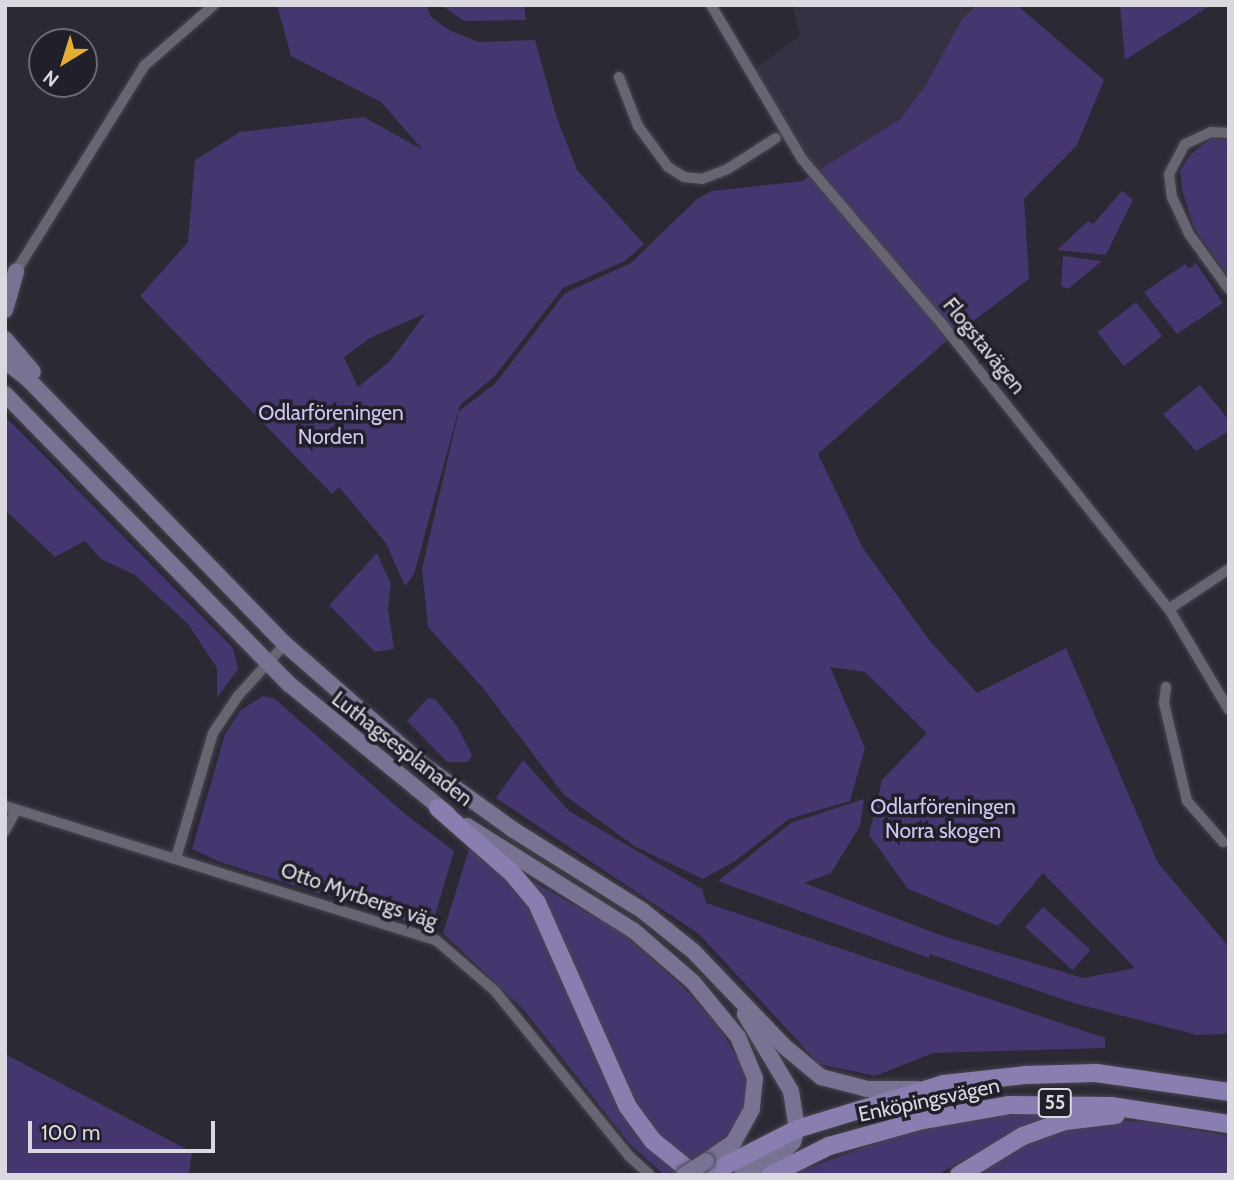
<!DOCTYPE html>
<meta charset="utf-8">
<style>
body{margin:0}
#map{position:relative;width:1234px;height:1180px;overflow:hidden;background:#2b2934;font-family:Cabin,sans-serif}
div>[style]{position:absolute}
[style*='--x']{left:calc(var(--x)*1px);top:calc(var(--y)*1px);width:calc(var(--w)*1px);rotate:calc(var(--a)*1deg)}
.built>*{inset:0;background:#353142}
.green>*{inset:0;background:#45366f;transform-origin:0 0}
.roads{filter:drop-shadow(0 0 2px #47454e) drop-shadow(0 0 2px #47454e)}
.minor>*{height:10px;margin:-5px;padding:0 5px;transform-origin:5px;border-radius:5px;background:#686573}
.secondary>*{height:16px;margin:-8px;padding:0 8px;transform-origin:8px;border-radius:8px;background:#797292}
.primary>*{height:18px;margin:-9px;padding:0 9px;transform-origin:9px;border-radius:9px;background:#8a7eb1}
.bridges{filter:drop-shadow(0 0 2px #47454e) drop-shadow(0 0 2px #47454e)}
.secondary-bridge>*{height:16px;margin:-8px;padding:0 8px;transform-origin:8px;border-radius:8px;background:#797292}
span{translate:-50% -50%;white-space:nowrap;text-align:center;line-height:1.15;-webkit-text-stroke:7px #211f2a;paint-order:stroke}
.shield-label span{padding:2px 5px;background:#211f2a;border:2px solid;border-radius:5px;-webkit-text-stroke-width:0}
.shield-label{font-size:19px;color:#dad9e0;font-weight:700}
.street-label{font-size:21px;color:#dad9e0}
.park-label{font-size:21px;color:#cec6f0}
.frame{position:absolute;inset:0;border:7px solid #dad9e0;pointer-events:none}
.north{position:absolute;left:28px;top:28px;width:70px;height:70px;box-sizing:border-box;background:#211f2a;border:2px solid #6b6973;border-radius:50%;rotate:218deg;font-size:19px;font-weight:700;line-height:28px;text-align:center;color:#dad9e0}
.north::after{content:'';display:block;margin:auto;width:24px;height:32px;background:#e3ae34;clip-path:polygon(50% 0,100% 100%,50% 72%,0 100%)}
.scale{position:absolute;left:28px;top:1121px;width:187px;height:32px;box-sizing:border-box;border:4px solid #dad9e0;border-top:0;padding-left:9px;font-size:21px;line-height:24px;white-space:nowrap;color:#dad9e0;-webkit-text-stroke:5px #211f2a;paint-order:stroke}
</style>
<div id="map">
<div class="built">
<i style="clip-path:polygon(793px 5px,977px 5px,962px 19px,925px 86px,900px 119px,818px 171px,752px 71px,800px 36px)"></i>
</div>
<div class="green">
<i style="clip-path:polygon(evenodd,277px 5px,426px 5px,431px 17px,449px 30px,479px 42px,535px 40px,556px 115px,577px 170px,644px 244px,625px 261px,563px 288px,494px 377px,460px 405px,414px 574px,405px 586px,386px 543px,339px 487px,332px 494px,140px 296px,188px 242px,195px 160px,240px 132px,364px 117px,423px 150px,381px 102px,291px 56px,277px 5px,426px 313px,390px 361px,358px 387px,344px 357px,370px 338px,426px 313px)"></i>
<i style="clip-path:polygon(441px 5px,524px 5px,526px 20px,464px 21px)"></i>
<i style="clip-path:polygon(977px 5px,1017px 5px,1104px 80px,1077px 145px,1024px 199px,1029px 279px,944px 343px,818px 454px,863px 548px,929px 640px,977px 693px,1066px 648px,1158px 863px,1229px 947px,1229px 1032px,1223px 1034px,1197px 1035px,1077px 1004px,930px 954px,929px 958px,718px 881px,791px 823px,864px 799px,860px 826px,831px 873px,804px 883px,940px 935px,1083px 978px,1135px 968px,1043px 873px,998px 926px,908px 889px,869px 835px,882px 780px,927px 733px,865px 672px,830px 667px,865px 748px,850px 801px,789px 819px,735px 861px,703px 879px,636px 847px,564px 795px,483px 688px,428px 627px,422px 569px,459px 411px,495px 384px,565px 293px,631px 263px,697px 199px,712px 191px,802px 181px,900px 119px,925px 86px,962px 19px)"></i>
<i style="clip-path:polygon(1120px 5px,1211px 5px,1125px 60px)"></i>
<i style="clip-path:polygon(1211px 138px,1229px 140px,1229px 278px,1194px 228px,1182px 190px,1180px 171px,1190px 155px)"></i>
<i style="clip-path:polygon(1122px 191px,1133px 200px,1106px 255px,1057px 250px,1088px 221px,1093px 224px)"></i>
<i style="clip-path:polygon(1063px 256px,1064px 256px,1102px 261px,1068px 289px,1061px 286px)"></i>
<i style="clip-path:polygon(1196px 263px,1223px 303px,1177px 334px,1144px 292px,1185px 264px,1189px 269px)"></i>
<i style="left:1136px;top:302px;width:43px;height:49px;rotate:52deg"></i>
<i style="clip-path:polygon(1200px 385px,1229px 420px,1229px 431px,1196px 451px,1163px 414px)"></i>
<i style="clip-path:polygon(5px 416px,233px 648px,238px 669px,217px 698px,217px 668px,188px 624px,135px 575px,101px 559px,85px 541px,55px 557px,5px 510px)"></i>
<i style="clip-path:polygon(377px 553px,391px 584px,388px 609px,394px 649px,375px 652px,329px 605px)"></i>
<i style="clip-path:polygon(263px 696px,275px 699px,404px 813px,454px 851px,431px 929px,220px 862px,192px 849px,225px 734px,241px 710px)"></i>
<i style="clip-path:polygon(428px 698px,435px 699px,457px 726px,472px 755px,468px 762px,447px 762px,407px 721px)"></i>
<i style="clip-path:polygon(523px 760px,569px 811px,702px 889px,706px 903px,1105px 1038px,1105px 1048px,933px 1053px,875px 1076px,819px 1064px,699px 934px,496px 798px)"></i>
<i style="clip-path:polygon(470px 846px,622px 932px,683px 987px,720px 1028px,743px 1068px,749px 1096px,732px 1132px,673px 1175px,664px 1175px,630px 1144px,523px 1009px,443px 933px)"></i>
<i style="left:1043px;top:907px;width:64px;height:27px;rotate:42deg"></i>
<i style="clip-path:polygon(5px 1054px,192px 1152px,189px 1175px,5px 1175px)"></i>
<i style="clip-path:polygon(1008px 1114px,1058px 1114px,1022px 1127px,937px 1175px,790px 1175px,896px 1135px)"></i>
<i style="clip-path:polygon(1106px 1120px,1150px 1122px,1229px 1136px,1229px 1175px,964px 1175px,1049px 1132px)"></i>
</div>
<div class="roads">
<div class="minor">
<i style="--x:711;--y:5;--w:179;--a:59.4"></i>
<i style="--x:802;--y:159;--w:216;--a:49.7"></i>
<i style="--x:942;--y:324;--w:364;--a:51.5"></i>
<i style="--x:1169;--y:609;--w:117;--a:59.3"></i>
<i style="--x:619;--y:77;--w:53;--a:68.8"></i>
<i style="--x:638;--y:126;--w:51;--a:53.8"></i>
<i style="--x:668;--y:167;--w:19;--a:32"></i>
<i style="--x:684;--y:177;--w:18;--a:6"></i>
<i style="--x:702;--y:179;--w:26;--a:-21"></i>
<i style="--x:726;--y:170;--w:59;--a:-32.6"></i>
<i style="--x:1229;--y:133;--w:18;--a:-177"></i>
<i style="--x:1211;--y:132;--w:29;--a:155"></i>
<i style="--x:1185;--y:144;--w:34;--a:118"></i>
<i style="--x:1169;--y:174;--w:23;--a:83"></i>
<i style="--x:1172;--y:197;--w:41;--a:65.3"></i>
<i style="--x:1189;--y:234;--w:68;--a:54"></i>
<i style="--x:13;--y:276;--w:248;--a:-58"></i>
<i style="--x:144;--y:66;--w:93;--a:-41.1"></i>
<i style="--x:1169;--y:609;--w:72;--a:-33.7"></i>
<i style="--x:1166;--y:687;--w:16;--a:97"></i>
<i style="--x:1164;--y:703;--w:101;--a:76.8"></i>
<i style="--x:1187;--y:801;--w:55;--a:48.7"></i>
<i style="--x:5;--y:806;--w:451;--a:17.3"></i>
<i style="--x:436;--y:940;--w:78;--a:40.8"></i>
<i style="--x:495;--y:991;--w:213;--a:50.9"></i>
<i style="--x:629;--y:1156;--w:28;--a:42"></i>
<i style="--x:5;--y:831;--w:24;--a:-62"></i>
<i style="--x:176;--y:858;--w:130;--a:-73.5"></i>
<i style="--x:213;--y:733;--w:45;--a:-56"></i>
<i style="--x:238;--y:696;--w:70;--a:-47.9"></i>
</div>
<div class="secondary">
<i style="--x:5;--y:310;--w:40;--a:-74"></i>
<i style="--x:5;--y:339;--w:43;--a:49.7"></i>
<i style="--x:5;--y:361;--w:29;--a:38"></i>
<i style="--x:28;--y:379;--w:369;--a:45.9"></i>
<i style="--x:285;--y:644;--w:184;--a:41.2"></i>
<i style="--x:423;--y:765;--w:110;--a:35.7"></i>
<i style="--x:512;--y:829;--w:155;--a:32"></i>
<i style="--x:643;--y:911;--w:64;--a:38.7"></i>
<i style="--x:693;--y:951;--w:133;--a:46.2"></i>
<i style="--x:785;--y:1047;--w:47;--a:39.8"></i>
<i style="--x:821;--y:1077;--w:48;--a:14.6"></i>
<i style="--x:867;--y:1089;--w:50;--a:0"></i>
<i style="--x:5;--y:394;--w:406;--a:45.6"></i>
<i style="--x:289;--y:684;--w:205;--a:39.3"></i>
<i style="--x:467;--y:826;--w:196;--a:32.1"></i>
<i style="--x:633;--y:930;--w:79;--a:40.9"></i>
<i style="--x:693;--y:982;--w:71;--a:50.7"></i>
<i style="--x:738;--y:1037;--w:44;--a:67.5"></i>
<i style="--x:755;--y:1078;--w:31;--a:96"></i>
<i style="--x:752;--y:1109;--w:38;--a:119"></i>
<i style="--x:734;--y:1142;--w:34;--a:146"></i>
<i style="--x:742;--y:1175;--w:42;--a:-27.2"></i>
<i style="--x:779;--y:1156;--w:20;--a:-45"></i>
<i style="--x:793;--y:1142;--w:14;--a:-73"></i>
<i style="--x:797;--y:1129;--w:38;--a:-99"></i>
<i style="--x:791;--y:1091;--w:90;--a:-120.9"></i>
</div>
<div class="primary">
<i style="--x:438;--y:808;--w:98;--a:41.3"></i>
<i style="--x:512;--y:873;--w:39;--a:50"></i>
<i style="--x:537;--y:903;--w:223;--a:66"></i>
<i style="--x:628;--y:1107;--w:42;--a:53.7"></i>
<i style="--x:653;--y:1141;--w:54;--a:39"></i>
<i style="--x:707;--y:1175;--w:101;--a:-27.1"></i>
<i style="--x:797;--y:1129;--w:154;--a:-17"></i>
<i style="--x:944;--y:1084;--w:81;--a:-6.3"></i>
<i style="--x:1025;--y:1075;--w:71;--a:-1.6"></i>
<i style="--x:1096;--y:1073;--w:134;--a:8.1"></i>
<i style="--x:771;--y:1175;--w:65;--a:-26.6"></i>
<i style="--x:829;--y:1146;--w:93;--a:-15.5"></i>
<i style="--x:919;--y:1121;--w:91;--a:-10.1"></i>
<i style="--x:1009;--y:1105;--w:102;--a:0.6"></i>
<i style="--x:1111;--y:1106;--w:119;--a:8.7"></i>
<i style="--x:959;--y:1175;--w:75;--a:-31.4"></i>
<i style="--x:1023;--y:1136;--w:45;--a:-19.7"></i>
<i style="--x:1065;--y:1121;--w:51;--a:-6.7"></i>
</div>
</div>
<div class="bridges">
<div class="secondary-bridge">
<i style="--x:684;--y:1175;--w:26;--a:-32"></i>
</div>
</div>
<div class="shield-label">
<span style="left:1055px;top:1103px">55</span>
</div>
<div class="street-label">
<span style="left:984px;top:346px;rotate:51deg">Flogstavägen</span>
<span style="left:402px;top:749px;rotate:38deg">Luthagsesplanaden</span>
<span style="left:359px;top:896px;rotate:19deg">Otto Myrbergs väg</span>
<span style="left:929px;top:1100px;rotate:-12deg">Enköpingsvägen</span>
</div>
<div class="park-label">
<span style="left:331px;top:425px">Odlarföreningen<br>Norden</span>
<span style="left:943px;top:819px">Odlarföreningen<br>Norra skogen</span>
</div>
<div class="frame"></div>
<div class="north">N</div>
<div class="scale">100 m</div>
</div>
